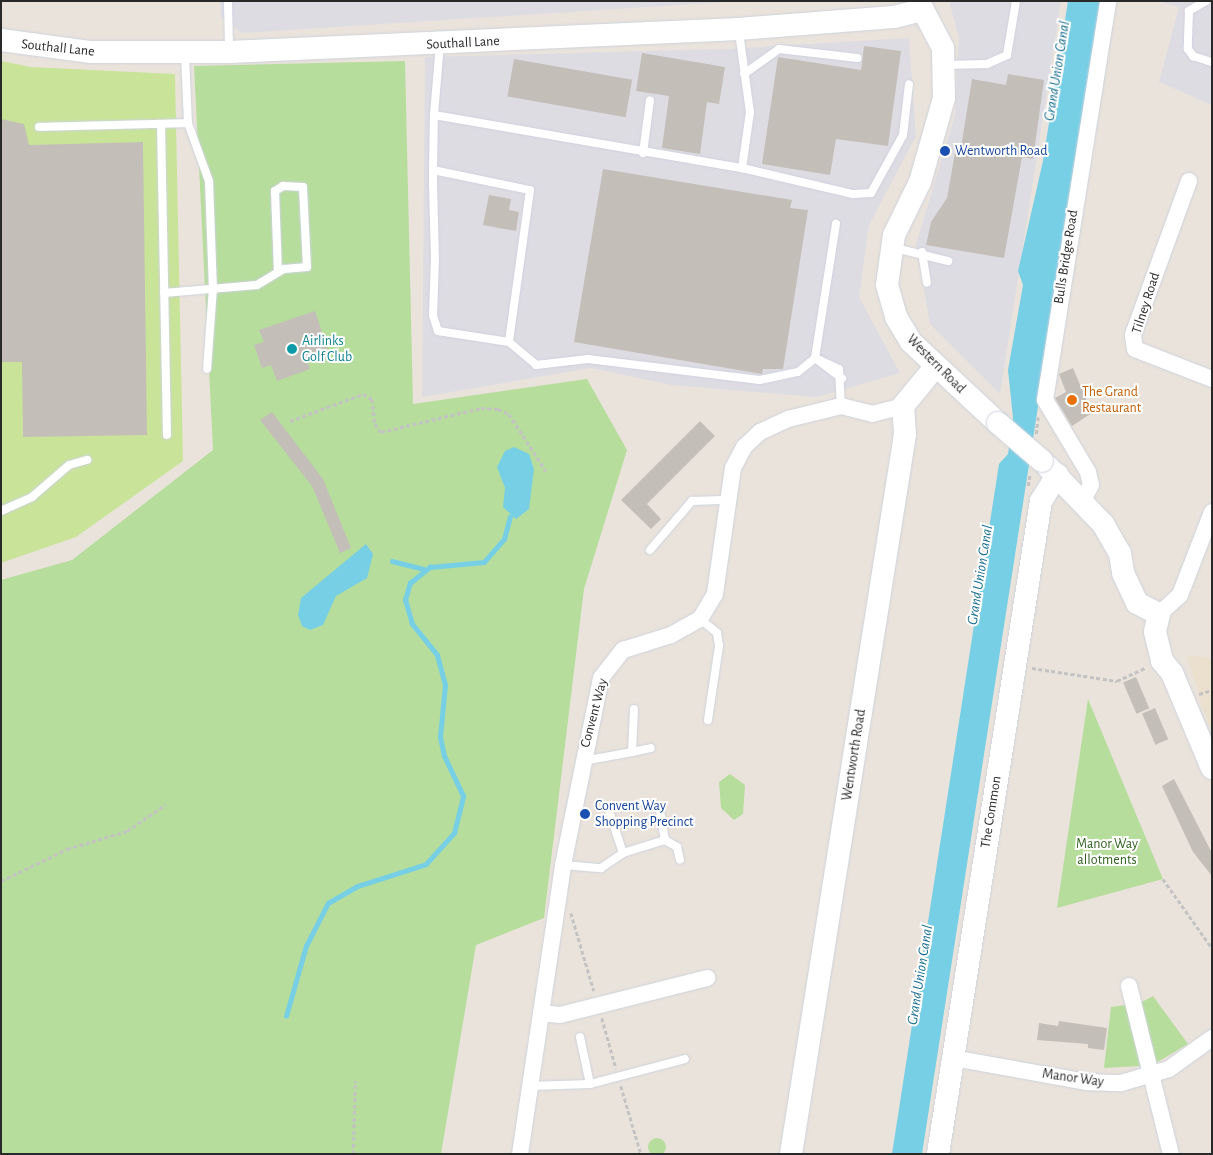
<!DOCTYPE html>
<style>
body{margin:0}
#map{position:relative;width:1213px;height:1155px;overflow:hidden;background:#eae3dc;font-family:"Alegreya Sans",sans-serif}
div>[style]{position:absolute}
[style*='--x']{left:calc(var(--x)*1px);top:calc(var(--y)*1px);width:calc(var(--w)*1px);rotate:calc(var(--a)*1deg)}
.industrial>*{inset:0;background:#dedce3}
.education>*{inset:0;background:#ebdfcd}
.green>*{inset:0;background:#b6dd9c}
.round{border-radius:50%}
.pitch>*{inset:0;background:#c9e499}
.water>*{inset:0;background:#76cfe5}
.stream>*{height:4.5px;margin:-2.25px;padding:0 2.25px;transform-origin:2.25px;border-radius:2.25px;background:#76cfe5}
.building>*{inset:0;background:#c3beb8;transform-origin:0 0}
.path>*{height:2.5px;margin-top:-1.25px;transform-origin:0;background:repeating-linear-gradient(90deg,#c3c3c3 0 4px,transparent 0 6.5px)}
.roads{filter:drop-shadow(0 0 1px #ced2dd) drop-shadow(0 0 1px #ced2dd)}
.lane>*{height:8px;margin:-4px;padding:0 4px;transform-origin:4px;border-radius:4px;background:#fff}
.street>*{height:16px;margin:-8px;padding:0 8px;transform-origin:8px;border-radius:8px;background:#fff}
.secondary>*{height:22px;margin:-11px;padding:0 11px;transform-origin:11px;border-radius:11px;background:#fff}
.bridges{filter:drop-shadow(0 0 1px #ced2dd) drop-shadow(0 0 1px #ced2dd)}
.secondary-bridge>*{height:22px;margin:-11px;padding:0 11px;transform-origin:11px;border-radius:11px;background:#fff}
.dots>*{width:14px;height:14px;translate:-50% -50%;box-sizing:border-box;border:2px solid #fff;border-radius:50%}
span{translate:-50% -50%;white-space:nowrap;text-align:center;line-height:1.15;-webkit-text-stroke:4px #fff;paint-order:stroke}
.street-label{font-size:14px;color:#292929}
.transit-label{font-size:14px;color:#164399}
.left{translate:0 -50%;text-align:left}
.culture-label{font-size:14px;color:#0d838f}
.food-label{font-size:14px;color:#c56008}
.park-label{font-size:14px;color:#31601f}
.water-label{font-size:15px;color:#176e8f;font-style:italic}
.frame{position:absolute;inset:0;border:2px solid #292929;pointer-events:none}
</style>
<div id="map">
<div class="industrial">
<i style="clip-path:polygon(220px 1px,742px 1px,242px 33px,221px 17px)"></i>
<i style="clip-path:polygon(949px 1px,1061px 1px,1000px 394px,930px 324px,916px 244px,955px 115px,959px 38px)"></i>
<i style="clip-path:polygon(1158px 1px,1212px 1px,1212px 105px,1159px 82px,1179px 7px)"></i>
<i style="clip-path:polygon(909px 38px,916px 136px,869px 225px,859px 297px,900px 373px,817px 397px,671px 385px,591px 368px,422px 397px,425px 57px,725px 49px)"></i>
</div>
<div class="education">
<i style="clip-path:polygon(1187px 655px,1212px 658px,1212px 731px,1203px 709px)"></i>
</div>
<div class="green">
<i style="clip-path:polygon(405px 61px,413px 404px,587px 379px,627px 450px,584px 589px,544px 918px,476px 945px,441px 1154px,1px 1154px,1px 580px,72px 560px,213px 450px,194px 66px)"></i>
<i style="clip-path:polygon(1088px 699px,1163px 879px,1057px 908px)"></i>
<i style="clip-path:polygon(730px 774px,745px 785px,743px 814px,734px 820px,721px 808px,719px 782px)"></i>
<i style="clip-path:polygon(1153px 996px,1188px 1044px,1154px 1064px,1140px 1003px)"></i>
<i style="clip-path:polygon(1126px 1005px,1141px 1066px,1104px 1068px,1111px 1007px)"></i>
<i class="round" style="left:648px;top:1138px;width:18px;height:18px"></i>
</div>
<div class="pitch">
<i style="clip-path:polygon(1px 61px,31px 67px,175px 74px,183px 461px,76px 537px,1px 563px)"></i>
</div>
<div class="water">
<i style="clip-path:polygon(1068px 1px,1101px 1px,922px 1154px,892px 1154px,999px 464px,1008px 454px,1013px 418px,1008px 370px,1023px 285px,1018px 271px,1043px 161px)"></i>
<i style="clip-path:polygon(514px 447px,529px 454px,534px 469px,529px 509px,516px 519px,503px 507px,505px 488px,497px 467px,505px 451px)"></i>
<i style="clip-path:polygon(366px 544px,373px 554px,367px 578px,336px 596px,323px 625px,310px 630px,302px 626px,298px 615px,301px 598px)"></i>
</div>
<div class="stream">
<i style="--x:392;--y:561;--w:32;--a:14"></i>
<i style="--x:286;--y:1016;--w:73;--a:-74.1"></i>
<i style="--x:306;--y:946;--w:48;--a:-62.9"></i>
<i style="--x:328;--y:903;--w:34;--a:-30"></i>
<i style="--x:358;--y:886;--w:71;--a:-17.9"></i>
<i style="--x:426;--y:864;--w:42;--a:-47.9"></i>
<i style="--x:454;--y:833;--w:38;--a:-76"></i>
<i style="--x:463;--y:796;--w:44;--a:-115.4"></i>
<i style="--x:444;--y:756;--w:19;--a:-102"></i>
<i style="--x:440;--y:737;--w:52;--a:-84.5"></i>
<i style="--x:445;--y:685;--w:31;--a:-105"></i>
<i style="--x:437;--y:655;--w:40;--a:-129"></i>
<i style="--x:412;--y:624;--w:25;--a:-106"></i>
<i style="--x:405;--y:600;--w:18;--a:-74"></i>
<i style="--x:410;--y:583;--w:26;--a:-39"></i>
<i style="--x:430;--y:567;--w:54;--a:-5.3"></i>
<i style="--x:484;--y:562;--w:30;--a:-49"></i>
<i style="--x:504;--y:539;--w:23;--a:-75"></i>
</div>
<div class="building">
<i style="clip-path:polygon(864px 46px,901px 51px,888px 146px,836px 139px,830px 175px,762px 164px,778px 57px,861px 70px)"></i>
<i style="clip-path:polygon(642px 53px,725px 67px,719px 104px,707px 102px,700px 154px,662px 148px,669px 96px,636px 91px)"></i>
<i style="left:514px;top:59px;width:120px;height:38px;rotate:10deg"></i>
<i style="clip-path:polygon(1008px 74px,1044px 80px,1033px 159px,1022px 157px,1004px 258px,926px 245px,931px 222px,947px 198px,955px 153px,960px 154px,972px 79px,1006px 85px)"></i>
<i style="clip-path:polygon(1px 119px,24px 124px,29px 145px,143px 142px,147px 435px,23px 437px,22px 362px,1px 362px)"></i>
<i style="clip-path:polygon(603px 169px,792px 200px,790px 208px,808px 210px,783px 369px,763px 369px,762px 374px,574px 342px)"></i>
<i style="clip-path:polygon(489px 195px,511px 199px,509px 210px,519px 212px,516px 231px,483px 225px)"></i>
<i style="clip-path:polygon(315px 311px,329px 353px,307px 360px,310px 369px,277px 381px,271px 365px,262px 368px,254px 345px,264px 342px,259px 330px)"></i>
<i style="clip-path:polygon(1073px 368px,1092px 413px,1072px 426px,1055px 398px,1066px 392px,1059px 374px)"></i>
<i style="clip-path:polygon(272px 412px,323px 479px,351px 548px,340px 553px,312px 486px,260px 420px)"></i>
<i style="clip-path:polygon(700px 421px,715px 436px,647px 504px,661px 519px,651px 529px,621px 500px)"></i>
<i style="left:1136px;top:677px;width:34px;height:14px;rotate:67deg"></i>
<i style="left:1155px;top:708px;width:34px;height:14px;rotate:67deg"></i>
<i style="clip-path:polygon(1174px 779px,1212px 853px,1212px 876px,1193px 852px,1162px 786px)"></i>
<i style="clip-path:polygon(1059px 1021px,1107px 1028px,1104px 1050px,1088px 1048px,1088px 1044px,1037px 1040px,1039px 1023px,1058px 1026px)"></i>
</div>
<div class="path">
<i style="--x:290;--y:421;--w:78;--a:-20.3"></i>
<i style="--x:363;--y:394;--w:10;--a:29"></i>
<i style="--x:372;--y:399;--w:25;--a:83"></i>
<i style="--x:375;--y:424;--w:10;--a:53"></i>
<i style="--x:381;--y:432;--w:103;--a:-13.5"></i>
<i style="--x:481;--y:408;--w:17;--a:3"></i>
<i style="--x:498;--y:409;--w:12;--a:24"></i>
<i style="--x:509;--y:414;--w:68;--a:57"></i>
<i style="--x:1036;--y:434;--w:17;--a:-83"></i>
<i style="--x:1028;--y:486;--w:12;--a:-81"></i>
<i style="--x:1032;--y:668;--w:86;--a:8.7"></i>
<i style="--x:1117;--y:681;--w:31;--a:-25"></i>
<i style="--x:1199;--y:694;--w:14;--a:-17"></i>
<i style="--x:1163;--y:879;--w:85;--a:54.6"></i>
<i style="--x:1;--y:881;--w:73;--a:-25.9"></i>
<i style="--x:67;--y:849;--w:63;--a:-16.7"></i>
<i style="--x:127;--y:831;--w:47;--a:-34.7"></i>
<i style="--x:571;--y:913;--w:81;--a:73.6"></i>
<i style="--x:602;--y:1018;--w:52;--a:74.4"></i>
<i style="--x:621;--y:1086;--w:71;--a:73.6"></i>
<i style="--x:353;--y:1154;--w:73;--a:-88.4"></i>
</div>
<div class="roads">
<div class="lane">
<i style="--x:228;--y:1;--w:49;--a:88.8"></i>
<i style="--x:1206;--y:1;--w:20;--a:150"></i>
<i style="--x:1189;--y:11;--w:38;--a:92"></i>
<i style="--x:1188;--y:49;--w:9;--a:54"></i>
<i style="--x:1193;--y:56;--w:20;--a:18"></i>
<i style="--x:739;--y:32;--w:81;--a:82.2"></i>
<i style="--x:750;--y:112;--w:57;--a:98.1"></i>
<i style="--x:185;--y:55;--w:68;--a:87.5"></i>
<i style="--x:188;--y:123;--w:62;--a:70.1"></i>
<i style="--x:209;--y:181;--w:107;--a:87.9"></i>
<i style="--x:213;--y:288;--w:81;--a:94.2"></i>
<i style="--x:946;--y:65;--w:41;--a:-1.4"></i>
<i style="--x:987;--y:64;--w:22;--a:-24"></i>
<i style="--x:1007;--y:55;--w:55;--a:-80.5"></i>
<i style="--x:744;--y:74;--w:43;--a:-35.5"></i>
<i style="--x:779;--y:49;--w:79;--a:6.6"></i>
<i style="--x:434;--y:115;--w:313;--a:9.8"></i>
<i style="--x:742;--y:168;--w:114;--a:13.2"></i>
<i style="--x:853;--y:194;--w:18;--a:-3"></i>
<i style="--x:871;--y:193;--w:66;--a:-61.1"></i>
<i style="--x:903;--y:135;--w:51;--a:-83.3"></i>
<i style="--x:161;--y:124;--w:311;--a:88.9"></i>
<i style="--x:39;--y:127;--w:149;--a:-1.5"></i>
<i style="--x:643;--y:153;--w:53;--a:-82.5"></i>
<i style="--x:433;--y:170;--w:99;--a:11.7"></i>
<i style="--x:530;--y:190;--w:153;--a:97.9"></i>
<i style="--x:509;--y:342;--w:72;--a:-171.2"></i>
<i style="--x:438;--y:331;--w:16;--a:-108"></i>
<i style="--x:433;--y:316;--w:56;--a:-88"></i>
<i style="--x:435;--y:260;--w:77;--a:-91.5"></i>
<i style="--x:433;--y:183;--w:13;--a:-90"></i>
<i style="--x:433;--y:170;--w:55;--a:-89"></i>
<i style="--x:434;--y:115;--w:71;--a:-85.2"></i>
<i style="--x:895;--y:248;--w:55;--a:13.8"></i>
<i style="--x:922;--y:252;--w:31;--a:81"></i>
<i style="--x:164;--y:293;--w:93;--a:-4.9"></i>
<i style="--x:257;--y:285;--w:31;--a:-31"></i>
<i style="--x:284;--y:269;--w:23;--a:-5"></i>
<i style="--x:307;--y:267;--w:80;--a:-92.9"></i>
<i style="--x:303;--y:187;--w:20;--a:-177"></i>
<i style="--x:283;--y:186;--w:9;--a:148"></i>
<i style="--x:275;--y:191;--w:81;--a:87.9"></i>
<i style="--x:509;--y:342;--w:35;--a:40"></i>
<i style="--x:536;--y:365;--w:52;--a:-6.6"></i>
<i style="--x:588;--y:359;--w:173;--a:7"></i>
<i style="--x:760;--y:380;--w:39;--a:-12"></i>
<i style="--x:798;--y:372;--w:22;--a:-39"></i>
<i style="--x:815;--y:358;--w:136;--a:-81.1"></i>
<i style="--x:815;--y:358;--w:26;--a:25"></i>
<i style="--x:839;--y:369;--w:37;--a:87"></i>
<i style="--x:815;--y:358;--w:34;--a:37"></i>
<i style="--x:1;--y:511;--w:34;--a:-24"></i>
<i style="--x:32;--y:497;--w:49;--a:-40.9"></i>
<i style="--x:69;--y:465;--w:19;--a:-16"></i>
<i style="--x:650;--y:550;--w:65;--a:-49.4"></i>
<i style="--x:692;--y:501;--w:36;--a:-2"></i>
<i style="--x:700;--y:619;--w:22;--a:39"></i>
<i style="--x:717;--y:633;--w:13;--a:81"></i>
<i style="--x:719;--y:646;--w:75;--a:98.5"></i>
<i style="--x:632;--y:752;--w:19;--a:-12"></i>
<i style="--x:583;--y:761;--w:50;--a:-10.4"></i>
<i style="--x:632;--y:752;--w:43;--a:-87.3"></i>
<i style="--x:610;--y:814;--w:41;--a:71.6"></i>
<i style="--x:665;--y:840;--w:14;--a:30"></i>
<i style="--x:677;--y:847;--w:13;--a:77"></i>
<i style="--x:563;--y:865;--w:38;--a:5"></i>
<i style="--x:601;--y:868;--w:27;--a:-34"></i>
<i style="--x:623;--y:853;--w:44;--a:-17.2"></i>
<i style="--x:665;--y:840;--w:27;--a:-100"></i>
<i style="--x:590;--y:1084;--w:98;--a:-14.7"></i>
<i style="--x:530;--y:1086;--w:60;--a:-1.9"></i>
<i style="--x:590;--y:1084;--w:48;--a:-102"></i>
</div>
<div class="street">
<i style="--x:1189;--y:181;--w:164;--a:110"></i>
<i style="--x:1133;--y:335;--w:14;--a:82"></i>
<i style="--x:1135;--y:349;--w:83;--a:21.3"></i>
<i style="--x:1083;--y:500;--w:17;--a:-62"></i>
<i style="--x:1091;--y:485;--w:13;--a:-103"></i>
<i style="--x:1088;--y:472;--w:84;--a:-120.8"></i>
<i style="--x:1045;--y:400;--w:404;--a:-81"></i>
<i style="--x:1159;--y:614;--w:28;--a:-42"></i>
<i style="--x:1180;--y:595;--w:89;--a:-68.9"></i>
<i style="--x:1129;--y:986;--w:173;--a:76"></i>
<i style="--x:541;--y:1013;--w:19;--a:6"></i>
<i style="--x:560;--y:1015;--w:152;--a:-14.1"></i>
<i style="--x:953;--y:1058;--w:135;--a:10.2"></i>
<i style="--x:1086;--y:1082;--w:35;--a:2"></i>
<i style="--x:1121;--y:1083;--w:50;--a:-16.3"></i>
<i style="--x:1169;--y:1069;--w:53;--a:-35.8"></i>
<i style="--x:520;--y:1154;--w:292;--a:-81.5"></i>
<i style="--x:563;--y:865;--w:191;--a:-78.5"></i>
<i style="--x:601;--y:678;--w:36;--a:-52"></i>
<i style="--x:623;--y:650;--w:50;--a:-17.4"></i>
<i style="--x:671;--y:635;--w:33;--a:-29"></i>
<i style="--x:700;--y:619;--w:29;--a:-59"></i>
<i style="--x:715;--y:594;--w:127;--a:-81.9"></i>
<i style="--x:733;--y:468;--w:24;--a:-62"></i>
<i style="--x:744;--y:447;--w:22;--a:-43"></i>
<i style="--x:760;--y:432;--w:31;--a:-25"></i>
<i style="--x:788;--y:419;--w:55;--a:-13.8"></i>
<i style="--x:841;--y:406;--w:32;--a:14"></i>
<i style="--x:872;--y:414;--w:32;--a:-14"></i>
</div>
<div class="secondary">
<i style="--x:923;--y:10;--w:43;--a:62.2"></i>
<i style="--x:943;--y:48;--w:50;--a:88.9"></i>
<i style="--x:944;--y:98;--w:87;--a:105.9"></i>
<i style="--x:920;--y:182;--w:59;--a:116.1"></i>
<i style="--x:894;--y:235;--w:50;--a:98"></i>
<i style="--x:887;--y:285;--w:33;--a:74"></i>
<i style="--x:896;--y:317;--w:29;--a:59"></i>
<i style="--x:911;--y:342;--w:119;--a:43"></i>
<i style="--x:1;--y:40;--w:91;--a:7.6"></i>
<i style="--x:91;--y:52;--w:138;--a:0"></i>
<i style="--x:229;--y:52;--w:510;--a:-2.59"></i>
<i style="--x:738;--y:29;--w:156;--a:-4.4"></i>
<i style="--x:894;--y:17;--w:30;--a:-14"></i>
<i style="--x:1047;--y:466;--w:81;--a:46"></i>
<i style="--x:1103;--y:524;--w:34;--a:60"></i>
<i style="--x:1120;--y:553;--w:20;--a:81"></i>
<i style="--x:1123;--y:573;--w:33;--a:65"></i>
<i style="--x:1137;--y:603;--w:25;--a:27"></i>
<i style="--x:1159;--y:614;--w:18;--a:103"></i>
<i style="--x:1155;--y:632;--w:30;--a:76"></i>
<i style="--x:1162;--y:661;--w:16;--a:50"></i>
<i style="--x:1172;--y:673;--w:103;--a:67.2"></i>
<i style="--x:791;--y:1154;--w:729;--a:-81"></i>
<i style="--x:905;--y:434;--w:28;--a:-94"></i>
<i style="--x:903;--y:406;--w:50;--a:-50.6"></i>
<i style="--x:938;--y:1154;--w:661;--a:-81.04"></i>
<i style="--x:1041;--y:501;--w:31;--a:-58"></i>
</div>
</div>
<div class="bridges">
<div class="secondary-bridge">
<i style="--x:998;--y:423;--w:58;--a:40.8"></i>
</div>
</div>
<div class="dots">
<i style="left:945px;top:151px;background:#1a4fb4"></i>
<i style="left:292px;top:349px;background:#0f9aa8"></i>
<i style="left:1072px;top:400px;background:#e8710a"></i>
<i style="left:585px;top:814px;background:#1a4fb4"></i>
</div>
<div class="street-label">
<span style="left:463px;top:43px;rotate:-3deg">Southall Lane</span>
<span style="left:58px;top:48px;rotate:6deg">Southall Lane</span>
<span style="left:1066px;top:257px;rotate:-81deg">Bulls Bridge Road</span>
<span style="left:1146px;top:303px;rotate:-72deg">Tilney Road</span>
<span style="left:936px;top:364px;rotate:45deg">Western Road</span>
<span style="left:594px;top:713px;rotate:-75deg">Convent Way</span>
<span style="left:854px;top:755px;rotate:-81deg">Wentworth Road</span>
<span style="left:991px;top:812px;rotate:-81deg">The Common</span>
<span style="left:1073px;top:1078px;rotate:8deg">Manor Way</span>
</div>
<div class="transit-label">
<span class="left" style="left:955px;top:151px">Wentworth Road</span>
<span class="left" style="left:595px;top:814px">Convent Way<br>Shopping Precinct</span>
</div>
<div class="culture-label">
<span class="left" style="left:302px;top:349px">Airlinks<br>Golf Club</span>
</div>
<div class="food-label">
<span class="left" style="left:1082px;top:400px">The Grand<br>Restaurant</span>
</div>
<div class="park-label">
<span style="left:1107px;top:852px">Manor Way<br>allotments</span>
</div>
<div class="water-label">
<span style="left:1057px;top:71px;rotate:-81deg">Grand Union Canal</span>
<span style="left:980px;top:575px;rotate:-81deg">Grand Union Canal</span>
<span style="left:920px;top:975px;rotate:-81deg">Grand Union Canal</span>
</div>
<div class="frame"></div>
</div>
